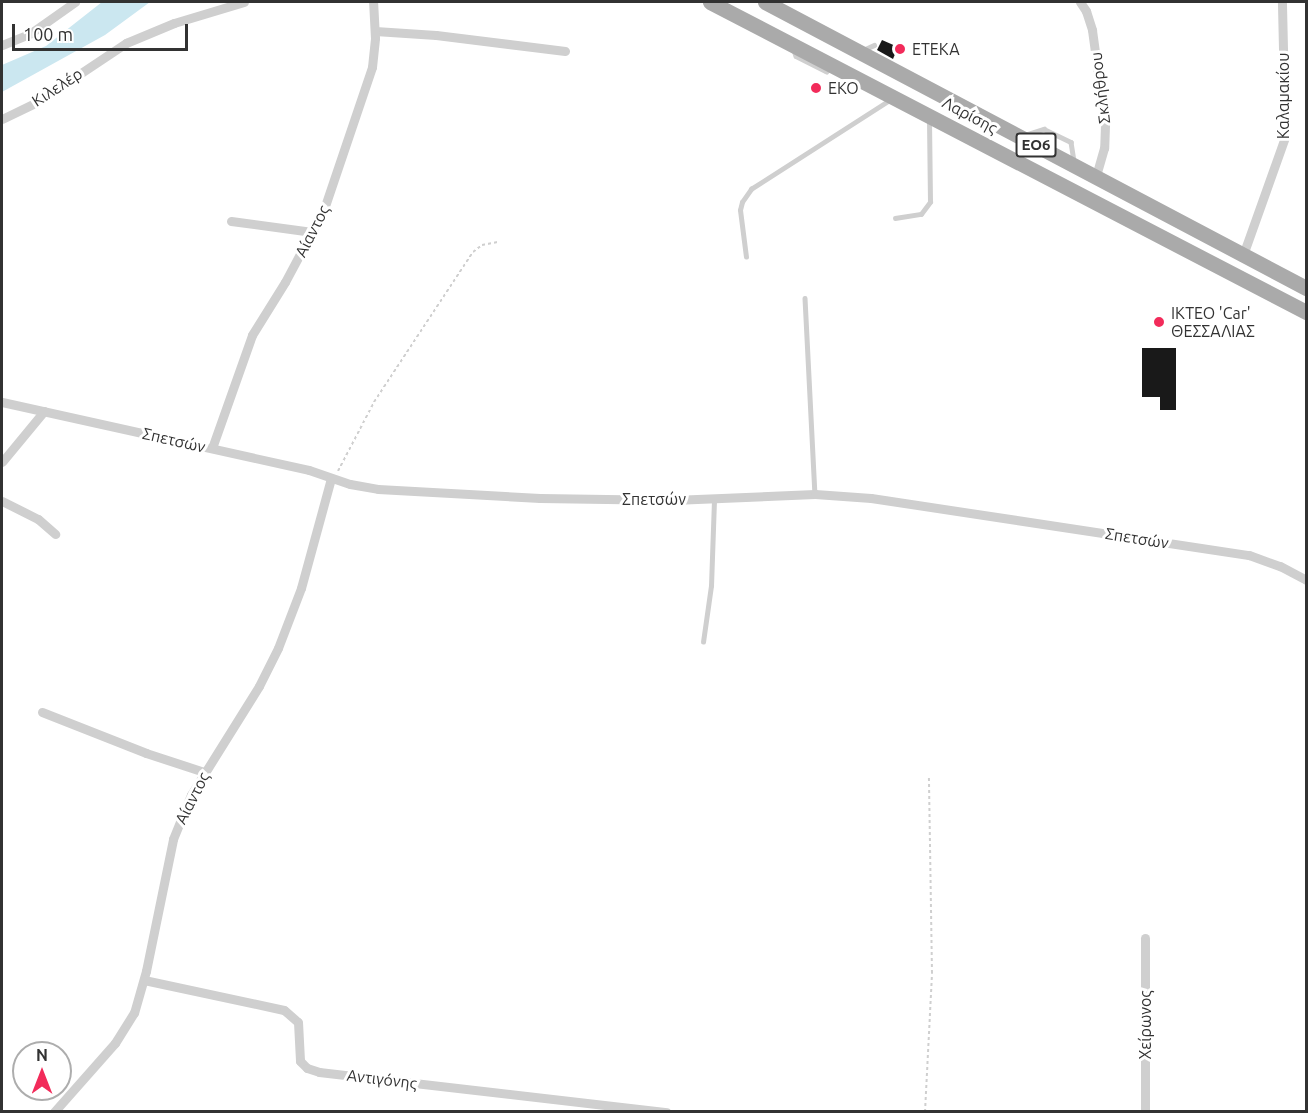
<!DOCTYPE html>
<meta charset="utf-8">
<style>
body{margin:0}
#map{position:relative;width:1308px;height:1113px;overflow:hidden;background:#fff;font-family:Ubuntu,sans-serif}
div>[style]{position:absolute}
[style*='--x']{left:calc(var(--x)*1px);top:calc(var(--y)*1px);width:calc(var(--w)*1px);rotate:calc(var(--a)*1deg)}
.water>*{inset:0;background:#cbe7f0}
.building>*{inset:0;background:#191919}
.path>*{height:2px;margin-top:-1px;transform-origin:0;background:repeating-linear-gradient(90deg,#cfcfcf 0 3px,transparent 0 6px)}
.service>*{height:4.5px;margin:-2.25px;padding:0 2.25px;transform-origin:2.25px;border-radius:2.25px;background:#cfcfcf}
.minor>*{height:9px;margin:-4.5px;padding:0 4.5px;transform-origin:4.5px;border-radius:4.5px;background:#cfcfcf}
.primary>*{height:15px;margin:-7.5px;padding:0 7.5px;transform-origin:7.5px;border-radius:7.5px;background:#aaa}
.dots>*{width:16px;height:16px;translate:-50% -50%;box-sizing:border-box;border:3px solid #fff;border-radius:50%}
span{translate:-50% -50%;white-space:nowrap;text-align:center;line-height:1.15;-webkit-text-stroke:6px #fff;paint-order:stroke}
.shield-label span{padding:2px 4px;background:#fff;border:2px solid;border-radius:4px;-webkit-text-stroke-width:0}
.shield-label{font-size:15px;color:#323232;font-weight:700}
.poi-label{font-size:16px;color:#323232}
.left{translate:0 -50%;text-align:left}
.street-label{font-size:16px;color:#323232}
.frame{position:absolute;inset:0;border:3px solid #323232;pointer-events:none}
.north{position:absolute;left:12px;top:1041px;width:60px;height:60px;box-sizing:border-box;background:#fff;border:2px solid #adadad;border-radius:50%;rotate:0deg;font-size:16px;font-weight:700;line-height:24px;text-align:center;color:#323232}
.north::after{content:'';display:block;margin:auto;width:21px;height:27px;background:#f22b5a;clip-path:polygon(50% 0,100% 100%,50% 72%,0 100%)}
.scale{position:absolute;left:12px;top:24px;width:176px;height:27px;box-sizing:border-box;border:3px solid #323232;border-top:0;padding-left:8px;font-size:18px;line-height:21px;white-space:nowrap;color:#323232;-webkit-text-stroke:4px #fff;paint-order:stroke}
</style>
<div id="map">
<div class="water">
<i style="clip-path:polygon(102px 2px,150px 2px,105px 35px,2px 92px,2px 65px,46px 46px)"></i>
</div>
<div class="building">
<i style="clip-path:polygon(882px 40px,898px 47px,893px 59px,877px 50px)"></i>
<i style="clip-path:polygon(1142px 348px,1176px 348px,1176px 410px,1160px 410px,1160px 397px,1142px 397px)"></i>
</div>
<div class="path">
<i style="--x:338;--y:471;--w:78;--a:-62.4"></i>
<i style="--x:374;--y:402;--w:180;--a:-56.6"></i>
<i style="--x:473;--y:252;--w:11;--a:-38"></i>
<i style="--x:482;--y:245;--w:16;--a:-11"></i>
<i style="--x:925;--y:1112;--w:139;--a:-87.1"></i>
<i style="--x:932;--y:973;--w:198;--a:-90.9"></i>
</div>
<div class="service">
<i style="--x:794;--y:50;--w:6;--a:72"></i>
<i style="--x:796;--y:56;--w:34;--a:27"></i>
<i style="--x:826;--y:71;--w:6;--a:-18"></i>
<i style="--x:863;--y:50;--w:12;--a:-24"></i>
<i style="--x:1025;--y:135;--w:20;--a:-18"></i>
<i style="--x:1044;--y:129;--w:30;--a:26"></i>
<i style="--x:1071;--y:142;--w:20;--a:81"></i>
<i style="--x:895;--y:218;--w:26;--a:-9"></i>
<i style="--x:921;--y:214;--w:15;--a:-53"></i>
<i style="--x:930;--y:202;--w:83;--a:-90.7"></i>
<i style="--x:746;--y:257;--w:47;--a:-97.3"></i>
<i style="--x:740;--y:210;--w:8;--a:-76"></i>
<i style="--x:742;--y:202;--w:16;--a:-55"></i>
<i style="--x:751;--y:189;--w:166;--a:-32.7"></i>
<i style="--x:805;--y:298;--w:195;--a:87.1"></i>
<i style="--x:703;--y:642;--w:57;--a:-81.9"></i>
<i style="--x:711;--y:586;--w:88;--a:-88"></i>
</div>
<div class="minor">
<i style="--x:1080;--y:2;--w:11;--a:56"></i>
<i style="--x:1086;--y:11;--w:20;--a:72"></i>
<i style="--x:1092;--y:30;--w:96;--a:82.2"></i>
<i style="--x:1105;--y:125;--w:23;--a:92"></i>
<i style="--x:1104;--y:148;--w:29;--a:106"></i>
<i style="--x:375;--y:31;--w:61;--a:3.8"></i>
<i style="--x:436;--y:35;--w:130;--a:7.1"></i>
<i style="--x:2;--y:45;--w:31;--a:-22"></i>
<i style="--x:31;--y:33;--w:54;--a:-35.2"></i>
<i style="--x:2;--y:119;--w:41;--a:-25.9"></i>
<i style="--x:39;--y:101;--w:105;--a:-33.7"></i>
<i style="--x:126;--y:43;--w:52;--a:-22.6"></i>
<i style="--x:174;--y:23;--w:73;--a:-16.7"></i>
<i style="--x:231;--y:221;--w:82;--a:7.7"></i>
<i style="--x:1243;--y:255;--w:125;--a:-70.4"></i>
<i style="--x:1285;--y:137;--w:135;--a:-91.3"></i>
<i style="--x:2;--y:402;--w:314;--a:12.5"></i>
<i style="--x:309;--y:470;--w:43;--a:18.9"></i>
<i style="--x:350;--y:484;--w:28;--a:10"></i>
<i style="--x:378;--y:489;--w:162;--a:3.2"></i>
<i style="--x:540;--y:498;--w:133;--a:0.9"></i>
<i style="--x:673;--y:500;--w:142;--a:-2.4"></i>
<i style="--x:815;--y:494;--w:56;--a:4.1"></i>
<i style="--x:871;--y:498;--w:382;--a:8.6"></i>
<i style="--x:1249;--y:555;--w:33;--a:20"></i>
<i style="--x:1280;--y:566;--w:30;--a:28"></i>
<i style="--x:212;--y:448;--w:120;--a:-70.5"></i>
<i style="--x:252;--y:335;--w:62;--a:-58.1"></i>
<i style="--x:285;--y:282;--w:83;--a:-61.9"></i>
<i style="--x:324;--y:209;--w:150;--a:-71.3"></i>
<i style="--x:372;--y:67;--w:29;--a:-84"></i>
<i style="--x:375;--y:38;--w:36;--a:-93"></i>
<i style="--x:2;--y:462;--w:66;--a:-50.5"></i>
<i style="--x:2;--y:501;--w:40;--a:26.6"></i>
<i style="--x:38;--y:519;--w:23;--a:41"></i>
<i style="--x:42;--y:712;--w:112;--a:21.5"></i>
<i style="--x:146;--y:753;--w:61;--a:18.1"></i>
<i style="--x:144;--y:980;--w:143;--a:12.1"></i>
<i style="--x:284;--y:1010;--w:18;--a:41"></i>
<i style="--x:298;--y:1022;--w:39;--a:87"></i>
<i style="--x:300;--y:1061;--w:10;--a:45"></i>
<i style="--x:307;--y:1068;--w:13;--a:18"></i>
<i style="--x:319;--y:1072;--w:350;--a:6.6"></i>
<i style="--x:54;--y:1112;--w:92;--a:-48.5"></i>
<i style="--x:115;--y:1043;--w:36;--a:-58"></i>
<i style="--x:134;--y:1013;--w:44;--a:-74.1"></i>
<i style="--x:146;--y:971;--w:135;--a:-78.4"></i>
<i style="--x:173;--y:839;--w:48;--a:-67.8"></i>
<i style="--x:191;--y:795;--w:128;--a:-58"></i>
<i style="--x:259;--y:686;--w:42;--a:-63.4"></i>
<i style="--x:278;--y:648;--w:64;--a:-69"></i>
<i style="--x:301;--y:588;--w:114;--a:-74.7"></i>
<i style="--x:1145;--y:1112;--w:174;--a:-90"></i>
</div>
<div class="primary">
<i style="--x:710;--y:2;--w:672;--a:27.48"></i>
<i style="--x:765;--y:2;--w:612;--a:27.86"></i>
</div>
<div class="dots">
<i style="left:900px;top:49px;background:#f22b5a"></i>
<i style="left:816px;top:88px;background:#f22b5a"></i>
<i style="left:1159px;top:322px;background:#f22b5a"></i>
</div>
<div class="shield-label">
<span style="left:1036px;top:145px">ΕΟ6</span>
</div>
<div class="poi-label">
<span class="left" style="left:912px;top:49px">ΕΤΕΚΑ</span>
<span class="left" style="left:828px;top:88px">EKO</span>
<span class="left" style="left:1171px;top:322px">ΙΚΤΕΟ 'Car'<br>ΘΕΣΣΑΛΙΑΣ</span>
</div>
<div class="street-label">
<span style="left:57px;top:87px;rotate:-33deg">Κιλελέρ</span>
<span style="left:1100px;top:88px;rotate:-97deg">Σκλήθρου</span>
<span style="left:1283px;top:96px;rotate:-90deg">Καλαμακίου</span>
<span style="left:970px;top:115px;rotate:28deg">Λαρίσης</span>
<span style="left:312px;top:231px;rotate:-63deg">Αίαντος</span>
<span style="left:174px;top:440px;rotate:13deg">Σπετσών</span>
<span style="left:654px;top:499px">Σπετσών</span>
<span style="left:1137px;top:538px;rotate:9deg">Σπετσών</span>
<span style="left:192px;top:798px;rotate:-63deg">Αίαντος</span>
<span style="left:1145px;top:1025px;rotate:-90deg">Χείρωνος</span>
<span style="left:382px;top:1079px;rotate:7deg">Αντιγόνης</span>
</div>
<div class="frame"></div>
<div class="north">N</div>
<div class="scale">100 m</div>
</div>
